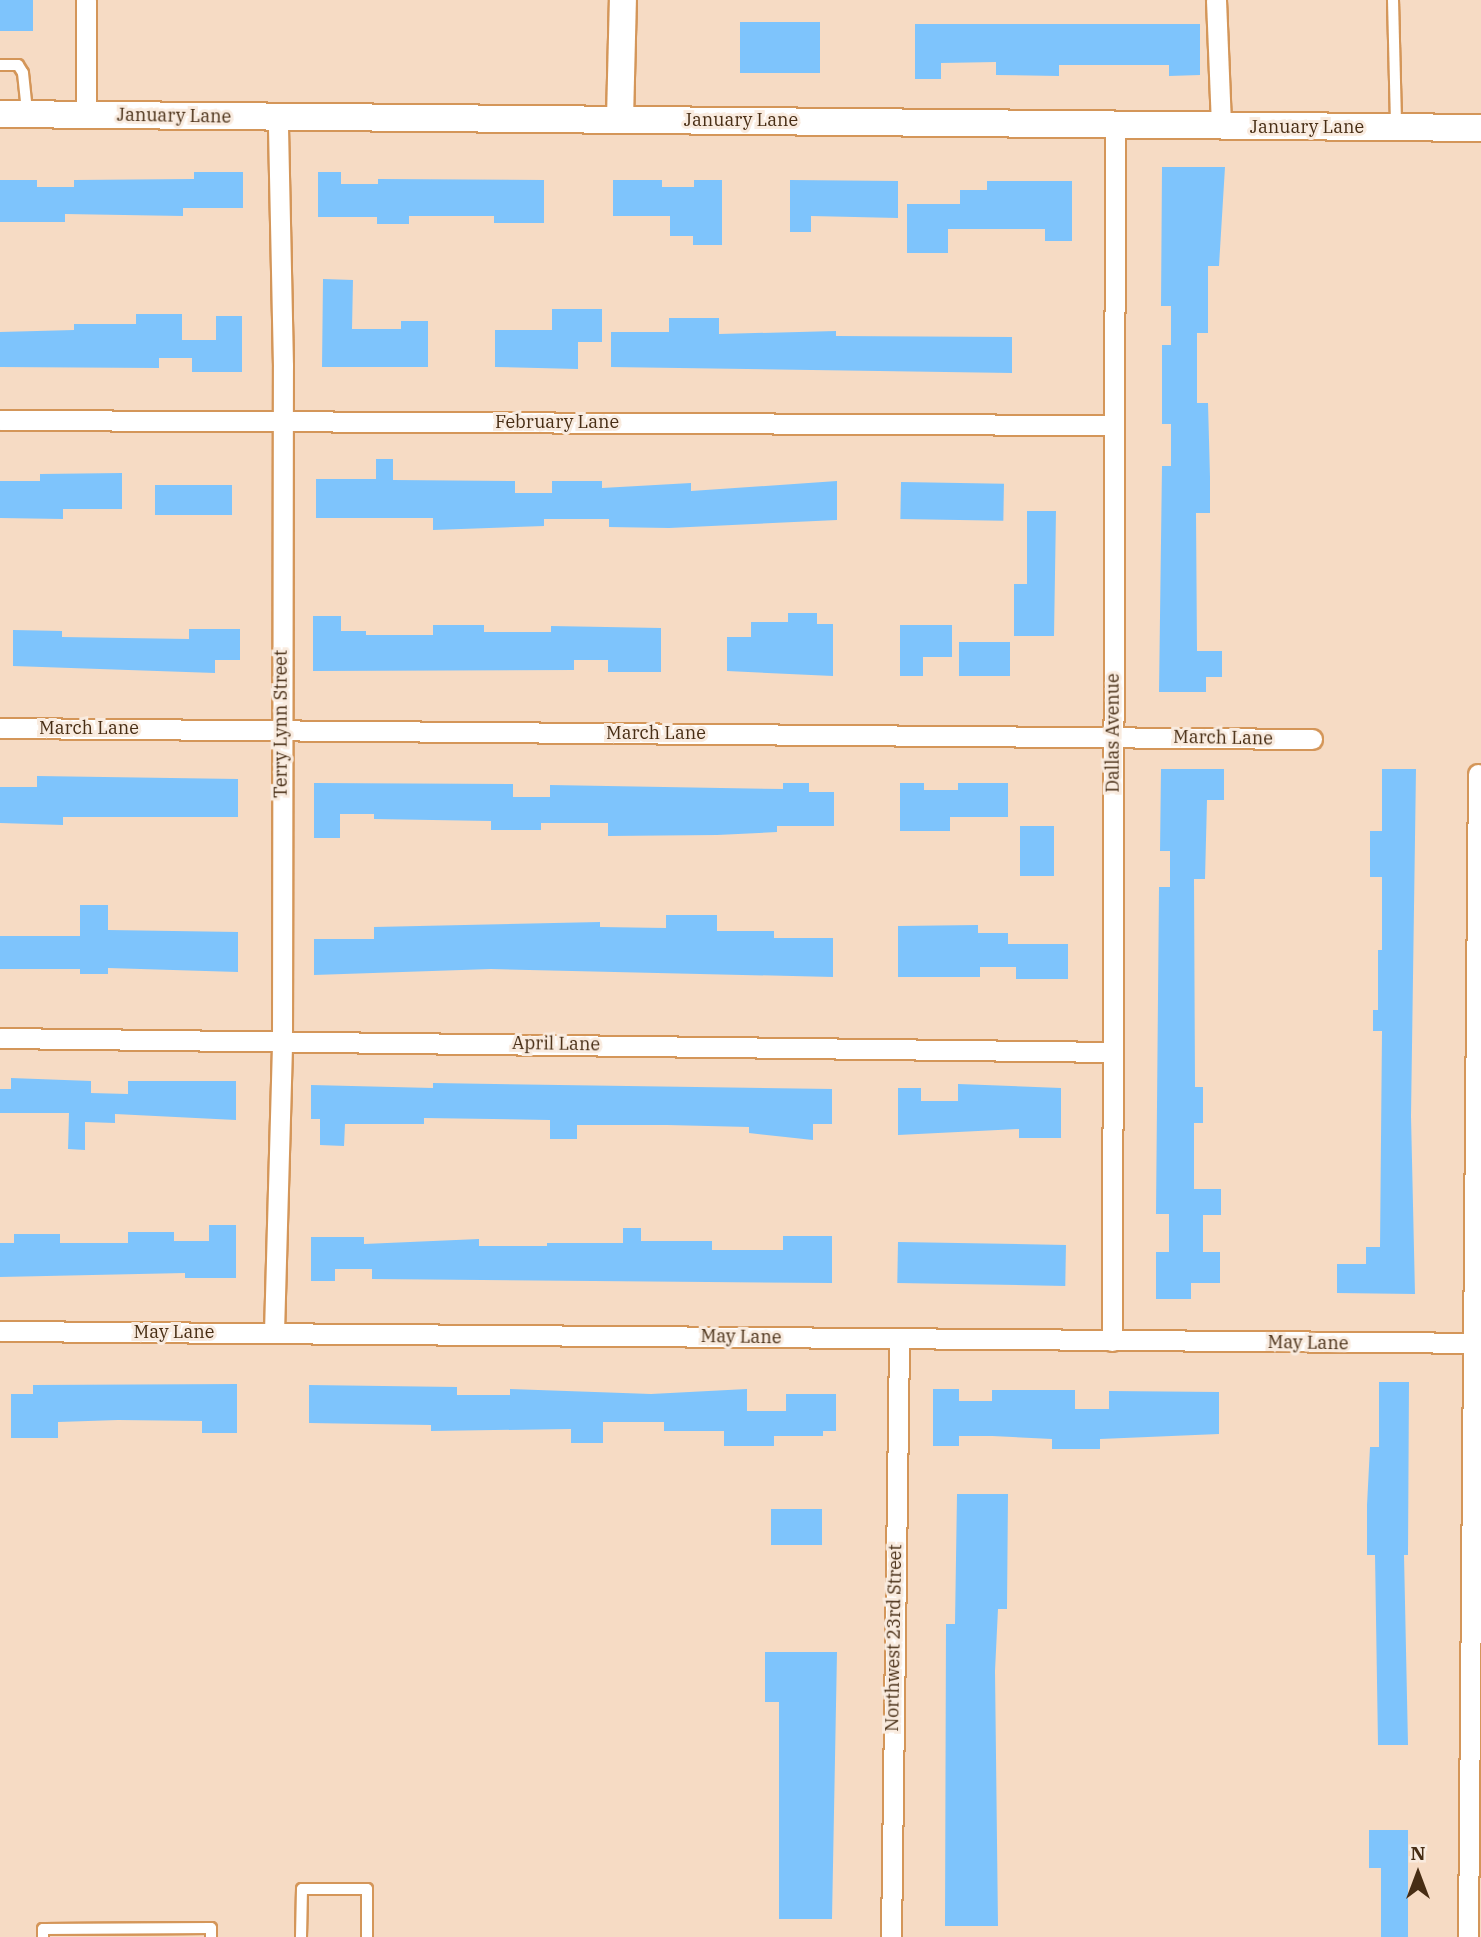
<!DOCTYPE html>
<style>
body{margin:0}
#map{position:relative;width:1481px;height:1937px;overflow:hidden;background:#f6dbc4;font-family:"IBM Plex Serif",serif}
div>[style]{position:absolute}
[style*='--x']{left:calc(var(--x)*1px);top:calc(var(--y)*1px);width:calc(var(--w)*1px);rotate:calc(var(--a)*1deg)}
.building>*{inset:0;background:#7ec4fc;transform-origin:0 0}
.roads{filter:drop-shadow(2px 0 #d49659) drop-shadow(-2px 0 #d49659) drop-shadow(0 2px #d49659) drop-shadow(0 -2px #d49659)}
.lane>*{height:10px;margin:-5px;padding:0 5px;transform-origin:5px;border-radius:5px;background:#fff}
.street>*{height:19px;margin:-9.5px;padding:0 9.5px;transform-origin:9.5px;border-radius:9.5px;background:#fff}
.secondary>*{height:26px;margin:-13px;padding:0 13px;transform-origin:13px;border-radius:13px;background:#fff}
span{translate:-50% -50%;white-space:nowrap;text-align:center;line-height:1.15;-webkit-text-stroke:6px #f9ebdf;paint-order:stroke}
.street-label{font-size:18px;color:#472d14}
.north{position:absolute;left:1383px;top:1839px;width:70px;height:70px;-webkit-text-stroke:5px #f9ebdf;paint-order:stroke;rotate:0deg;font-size:19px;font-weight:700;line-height:28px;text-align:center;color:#472d14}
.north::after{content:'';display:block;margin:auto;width:24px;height:32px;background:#472d14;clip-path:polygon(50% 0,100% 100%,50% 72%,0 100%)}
</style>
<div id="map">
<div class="building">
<i style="left:0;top:0;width:33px;height:31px"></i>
<i style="left:740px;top:22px;width:80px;height:51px"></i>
<i style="clip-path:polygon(915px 24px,1200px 24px,1200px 75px,1169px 76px,1169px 65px,1059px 65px,1059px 76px,996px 75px,996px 62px,941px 63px,941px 79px,915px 79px)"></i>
<i style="clip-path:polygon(1162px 167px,1225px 167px,1219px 266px,1208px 266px,1208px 333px,1197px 333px,1197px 403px,1208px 403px,1210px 477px,1210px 513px,1196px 513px,1197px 651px,1222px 651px,1222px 677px,1206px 677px,1206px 692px,1159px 692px,1162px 466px,1171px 466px,1171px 424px,1162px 424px,1162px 345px,1171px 345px,1171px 306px,1161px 306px)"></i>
<i style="clip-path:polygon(194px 172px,243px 172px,243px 208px,183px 208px,183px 216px,65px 214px,65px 222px,0 222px,0 180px,37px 180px,37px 187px,74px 187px,74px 180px,194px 179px)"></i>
<i style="clip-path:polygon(318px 172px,341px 172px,341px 184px,378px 184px,378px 179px,544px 180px,544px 223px,494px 223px,494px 216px,409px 216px,409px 224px,377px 224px,377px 217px,318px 217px)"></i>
<i style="clip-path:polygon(613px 180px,662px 180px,662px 187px,694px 187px,694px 180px,722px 180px,722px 245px,693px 245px,693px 236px,670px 236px,670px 216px,613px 216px)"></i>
<i style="clip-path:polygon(790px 180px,898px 181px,898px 218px,811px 216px,811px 232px,790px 232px)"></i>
<i style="clip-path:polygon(987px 181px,1072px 181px,1072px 241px,1045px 241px,1045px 229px,948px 229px,948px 253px,907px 253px,907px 204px,960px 204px,960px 190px,987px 190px)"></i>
<i style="clip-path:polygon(323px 279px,353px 280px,352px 329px,401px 329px,401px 321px,428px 321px,428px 367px,322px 367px)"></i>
<i style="clip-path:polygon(552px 309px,602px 309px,602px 342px,578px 342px,578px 369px,495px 367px,495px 330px,552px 330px)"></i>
<i style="clip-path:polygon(136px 314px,182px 314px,182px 340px,216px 340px,216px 316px,242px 316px,242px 372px,192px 372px,192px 358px,159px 358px,159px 368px,0 367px,0 332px,74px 330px,74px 324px,136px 324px)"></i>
<i style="clip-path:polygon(669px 318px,719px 318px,719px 334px,836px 331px,836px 336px,1012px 337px,1012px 373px,611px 367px,611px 332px,669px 332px)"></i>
<i style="clip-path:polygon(376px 459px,393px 459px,393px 480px,515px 481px,515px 493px,552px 493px,552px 481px,602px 481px,602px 488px,691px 483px,691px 491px,837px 481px,837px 520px,669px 528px,609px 527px,609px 519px,544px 519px,544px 526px,433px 530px,433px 518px,316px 518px,316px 479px,376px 479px)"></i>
<i style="clip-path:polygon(122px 473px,122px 509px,63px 509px,63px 519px,0 518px,0 481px,40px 481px,40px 474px)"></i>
<i style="left:901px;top:482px;width:103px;height:37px;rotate:1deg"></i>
<i style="left:155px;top:485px;width:77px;height:30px"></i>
<i style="clip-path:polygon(1027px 511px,1056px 511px,1054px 636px,1014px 636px,1014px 584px,1027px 584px)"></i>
<i style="clip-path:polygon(788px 613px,817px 613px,817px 624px,833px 624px,833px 676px,727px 671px,727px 637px,751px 637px,751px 622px,788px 622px)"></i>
<i style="clip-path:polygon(313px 616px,341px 616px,341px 631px,366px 631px,366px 635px,433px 635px,433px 625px,484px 625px,484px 632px,551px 632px,551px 626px,661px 628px,661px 672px,608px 672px,608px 660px,574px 660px,574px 670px,313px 671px)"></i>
<i style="clip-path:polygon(900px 625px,952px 625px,952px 657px,923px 657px,923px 676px,900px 676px)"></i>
<i style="clip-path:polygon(189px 629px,240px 629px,240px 660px,215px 660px,215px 673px,13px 666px,13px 630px,62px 631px,62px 637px,189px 639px)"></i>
<i style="left:959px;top:642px;width:51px;height:34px"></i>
<i style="clip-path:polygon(1161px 769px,1224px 769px,1224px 800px,1207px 800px,1205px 879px,1194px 879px,1195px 1087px,1203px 1087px,1203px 1123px,1194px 1123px,1194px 1189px,1221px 1189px,1221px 1215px,1203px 1215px,1203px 1252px,1220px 1252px,1220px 1283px,1191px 1283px,1191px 1299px,1156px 1299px,1156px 1252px,1169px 1252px,1169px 1214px,1156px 1214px,1159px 887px,1170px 887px,1170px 851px,1160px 851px)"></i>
<i style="clip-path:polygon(1382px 769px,1416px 769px,1411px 1116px,1415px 1294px,1337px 1293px,1337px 1264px,1366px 1264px,1366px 1247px,1380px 1247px,1382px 1031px,1373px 1031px,1373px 1010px,1378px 1010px,1378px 950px,1382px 950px,1382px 877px,1370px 877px,1370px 831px,1382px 831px)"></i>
<i style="clip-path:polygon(37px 776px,238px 779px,238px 817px,63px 817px,63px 825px,0 823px,0 787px,37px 787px)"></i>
<i style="clip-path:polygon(314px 783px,513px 784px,513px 797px,550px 797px,550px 785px,783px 789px,783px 783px,809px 783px,809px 792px,834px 792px,834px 826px,777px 826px,777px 832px,717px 835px,608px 836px,608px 823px,541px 823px,541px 830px,491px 830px,491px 821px,374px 819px,374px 814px,340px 814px,340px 838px,314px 838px)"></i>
<i style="clip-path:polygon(900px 783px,924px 783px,924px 790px,958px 790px,958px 783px,1008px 783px,1008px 817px,950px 817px,950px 831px,900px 831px)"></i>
<i style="left:1020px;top:826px;width:34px;height:50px"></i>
<i style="clip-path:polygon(80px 905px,108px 905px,108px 930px,238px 932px,238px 972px,108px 968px,108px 974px,80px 974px,80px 969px,0 969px,0 936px,80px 936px)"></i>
<i style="clip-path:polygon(666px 915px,717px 915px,717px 931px,774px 931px,774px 938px,833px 938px,833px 977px,491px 969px,314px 975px,314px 939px,374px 939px,374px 927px,600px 922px,600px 927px,666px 928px)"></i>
<i style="clip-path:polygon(978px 925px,978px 933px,1008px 933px,1008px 944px,1068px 944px,1068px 979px,1016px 979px,1016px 967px,980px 967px,980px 977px,898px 977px,898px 926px)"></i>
<i style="clip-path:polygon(11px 1078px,91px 1081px,91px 1093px,128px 1094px,128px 1081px,236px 1081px,236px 1120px,115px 1114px,115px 1123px,85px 1122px,85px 1150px,68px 1149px,69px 1113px,0 1113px,0 1089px,11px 1089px)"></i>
<i style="clip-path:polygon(433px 1083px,832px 1089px,832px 1124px,813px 1124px,813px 1140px,749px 1133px,749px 1127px,667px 1125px,577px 1125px,577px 1139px,550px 1139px,550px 1120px,424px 1118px,424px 1124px,345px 1124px,344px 1146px,320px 1145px,320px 1119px,311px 1119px,311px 1085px,433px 1088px)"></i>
<i style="clip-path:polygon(958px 1084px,1061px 1088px,1061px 1138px,1019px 1138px,1019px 1129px,898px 1135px,898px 1088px,921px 1088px,921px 1101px,958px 1101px)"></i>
<i style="clip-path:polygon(209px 1225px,236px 1225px,236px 1278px,185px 1278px,185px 1273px,0 1277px,0 1243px,14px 1243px,14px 1234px,60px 1234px,60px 1243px,128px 1243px,128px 1232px,174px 1232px,174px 1241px,209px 1241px)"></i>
<i style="clip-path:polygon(623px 1228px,641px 1228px,641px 1241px,712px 1241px,712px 1250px,783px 1250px,783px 1236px,832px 1236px,832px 1283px,372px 1279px,372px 1269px,335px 1269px,335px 1281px,311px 1281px,311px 1237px,364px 1237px,364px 1244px,479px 1239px,479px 1246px,547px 1246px,547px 1243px,623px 1243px)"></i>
<i style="left:898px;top:1242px;width:168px;height:41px;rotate:1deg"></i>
<i style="clip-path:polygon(1379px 1382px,1409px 1382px,1408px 1555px,1404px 1555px,1408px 1745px,1378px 1745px,1375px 1555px,1367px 1555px,1367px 1505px,1370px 1447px,1379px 1447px)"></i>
<i style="clip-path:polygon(237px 1384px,237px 1433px,202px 1433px,202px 1421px,118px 1420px,58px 1422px,58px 1438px,11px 1438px,11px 1394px,33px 1394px,33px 1385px)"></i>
<i style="clip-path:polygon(309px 1385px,457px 1387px,457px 1395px,510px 1395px,510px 1389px,651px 1394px,747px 1389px,747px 1411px,786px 1411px,786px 1394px,836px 1394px,836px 1431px,823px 1431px,823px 1436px,774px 1436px,774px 1446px,724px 1446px,724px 1431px,664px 1431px,664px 1422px,603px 1422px,603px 1443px,571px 1443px,571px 1429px,431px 1431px,431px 1425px,309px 1423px)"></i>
<i style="clip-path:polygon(933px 1389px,959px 1389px,959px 1401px,992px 1401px,992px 1390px,1075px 1390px,1075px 1409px,1109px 1409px,1109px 1391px,1219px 1392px,1219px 1434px,1100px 1439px,1100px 1449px,1052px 1449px,1052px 1439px,992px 1436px,959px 1436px,959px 1446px,933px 1446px)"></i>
<i style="clip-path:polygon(957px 1494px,1008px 1494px,1007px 1609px,998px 1609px,995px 1671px,998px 1926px,945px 1926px,946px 1624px,955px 1624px)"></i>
<i style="left:771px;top:1509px;width:51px;height:36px"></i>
<i style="clip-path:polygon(765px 1652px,837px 1652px,832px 1919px,779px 1919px,779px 1702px,765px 1702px)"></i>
<i style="clip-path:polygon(1369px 1830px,1408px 1830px,1408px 1937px,1381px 1937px,1381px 1868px,1369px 1868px)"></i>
</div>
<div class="roads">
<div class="lane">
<i style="--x:1393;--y:0;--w:125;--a:88.6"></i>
<i style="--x:0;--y:65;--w:18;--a:0"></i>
<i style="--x:18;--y:65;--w:9;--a:58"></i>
<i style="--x:23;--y:73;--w:38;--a:84"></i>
<i style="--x:43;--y:1937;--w:8;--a:-90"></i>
<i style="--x:43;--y:1929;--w:168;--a:-0.3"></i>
<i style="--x:211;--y:1928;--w:9;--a:90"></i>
<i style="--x:301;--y:1937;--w:48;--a:-88.8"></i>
<i style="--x:302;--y:1889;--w:65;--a:0"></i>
<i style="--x:367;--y:1889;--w:48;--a:90"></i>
</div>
<div class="street">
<i style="--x:1216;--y:0;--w:126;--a:87.7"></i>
<i style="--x:86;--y:115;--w:115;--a:-90"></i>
<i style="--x:0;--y:420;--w:1114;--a:0.26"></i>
<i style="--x:0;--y:728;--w:1312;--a:0.48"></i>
<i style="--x:0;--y:1038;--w:1112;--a:0.72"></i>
<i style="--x:0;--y:1331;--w:1481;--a:0.46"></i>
<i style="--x:274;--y:1332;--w:291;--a:-88.4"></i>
<i style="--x:282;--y:1041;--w:675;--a:-89.92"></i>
<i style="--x:283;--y:366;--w:249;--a:-91.2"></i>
<i style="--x:1112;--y:1341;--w:1216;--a:-89.86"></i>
<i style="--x:891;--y:1937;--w:598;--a:-89.23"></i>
<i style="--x:1468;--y:1937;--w:1163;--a:-89.51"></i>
</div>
<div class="secondary">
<i style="--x:0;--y:114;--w:1481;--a:0.54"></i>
<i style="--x:620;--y:119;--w:119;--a:-88.6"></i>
</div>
</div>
<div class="street-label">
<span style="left:174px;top:116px;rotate:1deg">January Lane</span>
<span style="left:741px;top:120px">January Lane</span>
<span style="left:1307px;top:127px">January Lane</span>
<span style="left:557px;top:422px">February Lane</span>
<span style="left:281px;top:724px;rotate:-90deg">Terry Lynn Street</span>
<span style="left:89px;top:728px">March Lane</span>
<span style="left:656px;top:733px">March Lane</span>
<span style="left:1113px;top:733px;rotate:-90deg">Dallas Avenue</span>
<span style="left:1223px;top:738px;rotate:1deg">March Lane</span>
<span style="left:556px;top:1044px;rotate:1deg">April Lane</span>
<span style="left:174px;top:1332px">May Lane</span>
<span style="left:741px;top:1337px;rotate:1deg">May Lane</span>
<span style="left:1308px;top:1343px;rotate:1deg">May Lane</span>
<span style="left:894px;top:1638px;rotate:-89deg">Northwest 23rd Street</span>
</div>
<div class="north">N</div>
</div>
